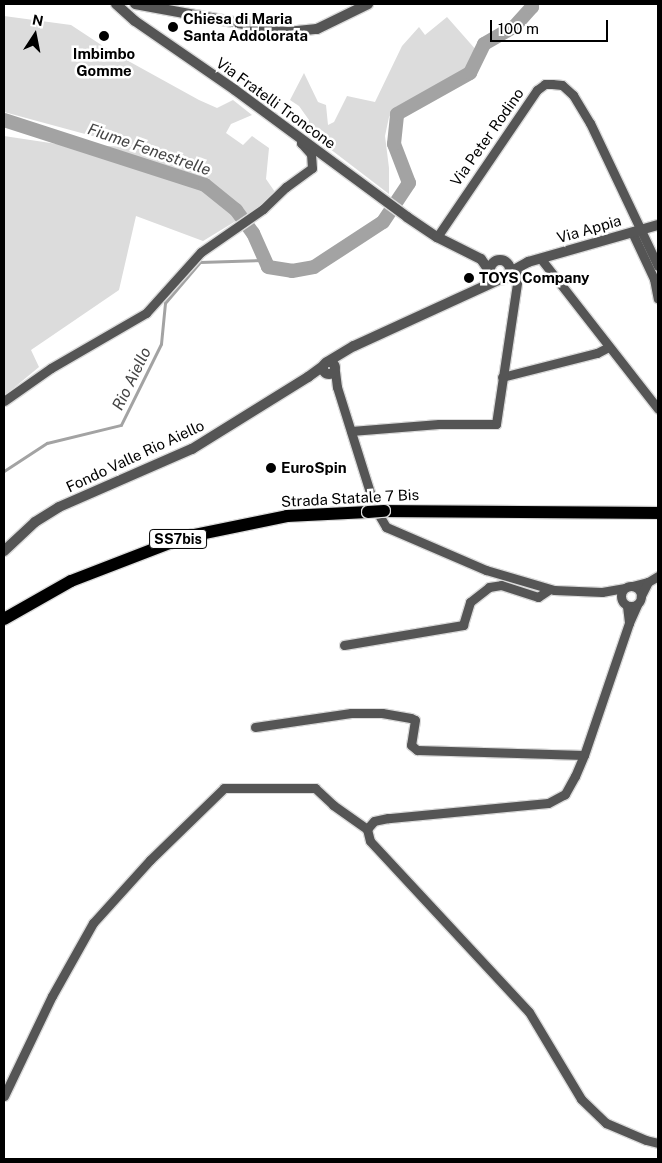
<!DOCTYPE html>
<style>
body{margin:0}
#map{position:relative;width:662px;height:1163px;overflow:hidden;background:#fff;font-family:"Public Sans",sans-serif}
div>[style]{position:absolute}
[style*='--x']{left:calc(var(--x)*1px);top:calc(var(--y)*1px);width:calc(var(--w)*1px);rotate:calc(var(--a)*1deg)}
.green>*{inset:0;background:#dcdcdc}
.stream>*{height:2.5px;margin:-1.25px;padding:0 1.25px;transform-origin:1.25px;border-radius:1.25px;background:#a3a3a3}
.river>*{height:14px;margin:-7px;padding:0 7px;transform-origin:7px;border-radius:7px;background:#a3a3a3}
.roads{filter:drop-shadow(1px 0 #dbdbdb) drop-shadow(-1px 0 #dbdbdb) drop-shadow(0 1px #dbdbdb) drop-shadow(0 -1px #dbdbdb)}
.minor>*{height:9px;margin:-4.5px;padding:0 4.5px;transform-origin:4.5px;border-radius:4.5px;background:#555}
.minor>.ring{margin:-4.5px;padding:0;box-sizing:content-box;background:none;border:9px solid #555;border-radius:50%}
.tertiary>*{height:10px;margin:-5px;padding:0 5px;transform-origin:5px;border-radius:5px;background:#555}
.tertiary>.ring{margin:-5px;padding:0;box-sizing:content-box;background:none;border:10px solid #555;border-radius:50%}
.primary>*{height:12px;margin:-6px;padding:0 6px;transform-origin:6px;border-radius:6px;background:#000}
.bridges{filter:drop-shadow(1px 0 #dbdbdb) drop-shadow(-1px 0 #dbdbdb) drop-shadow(0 1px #dbdbdb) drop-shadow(0 -1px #dbdbdb)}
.primary-bridge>*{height:12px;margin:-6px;padding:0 6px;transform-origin:6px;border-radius:6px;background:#000}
.dots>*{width:14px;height:14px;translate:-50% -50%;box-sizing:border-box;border:2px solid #fff;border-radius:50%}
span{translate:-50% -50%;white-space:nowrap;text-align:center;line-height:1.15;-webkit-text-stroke:5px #fff;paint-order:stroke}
.shield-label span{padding:1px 4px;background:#fff;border:1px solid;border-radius:4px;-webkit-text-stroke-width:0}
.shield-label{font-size:14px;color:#000;font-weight:700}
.poi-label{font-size:15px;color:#000;font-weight:700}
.left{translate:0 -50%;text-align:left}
.street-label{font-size:15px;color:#000}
.water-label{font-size:16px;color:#444;font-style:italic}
.frame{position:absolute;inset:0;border:5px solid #000;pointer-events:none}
.north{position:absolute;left:10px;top:10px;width:50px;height:50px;-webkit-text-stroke:4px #fff;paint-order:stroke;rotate:11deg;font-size:14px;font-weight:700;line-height:20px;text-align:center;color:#000}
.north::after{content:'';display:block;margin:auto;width:18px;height:22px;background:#000;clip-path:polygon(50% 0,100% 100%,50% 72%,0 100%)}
.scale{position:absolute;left:490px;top:20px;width:118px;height:22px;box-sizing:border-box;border:2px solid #000;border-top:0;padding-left:6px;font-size:15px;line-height:18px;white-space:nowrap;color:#000;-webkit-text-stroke:4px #fff;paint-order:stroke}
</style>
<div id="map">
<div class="green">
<i style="clip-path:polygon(4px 16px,71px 25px,112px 52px,199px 100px,217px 108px,233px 100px,252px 115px,231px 124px,226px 133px,243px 145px,252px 136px,269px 148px,266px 179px,275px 192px,259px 207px,203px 241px,136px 216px,119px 290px,31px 350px,39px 367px,4px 396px,4px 136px,57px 144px,133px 147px,4px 112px)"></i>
<i style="clip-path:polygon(447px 17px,477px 51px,460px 76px,396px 107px,389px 117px,385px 136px,389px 168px,389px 194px,321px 142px,308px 128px,309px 120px,299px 106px,290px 100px,304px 73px,318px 102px,326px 105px,328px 125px,334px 122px,347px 96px,375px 102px,402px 46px,419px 27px,425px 35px)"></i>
</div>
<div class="stream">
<i style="--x:4;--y:471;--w:51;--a:-33.1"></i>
<i style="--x:47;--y:443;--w:76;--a:-13.7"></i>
<i style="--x:121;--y:425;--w:90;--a:-63.7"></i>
<i style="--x:161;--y:344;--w:41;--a:-84.4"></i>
<i style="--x:165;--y:303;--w:54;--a:-49.5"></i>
<i style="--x:200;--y:262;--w:64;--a:-1.8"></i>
</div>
<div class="river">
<i style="--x:4;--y:120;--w:211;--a:17.9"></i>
<i style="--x:205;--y:185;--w:40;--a:39"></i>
<i style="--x:236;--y:210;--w:29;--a:54"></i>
<i style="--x:253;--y:233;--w:37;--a:66"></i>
<i style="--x:268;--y:267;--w:24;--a:9"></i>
<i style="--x:292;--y:271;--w:22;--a:-10"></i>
<i style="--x:314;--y:267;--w:82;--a:-33.1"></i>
<i style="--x:383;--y:222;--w:47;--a:-56.3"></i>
<i style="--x:409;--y:183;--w:42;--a:-111"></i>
<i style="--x:394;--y:144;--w:30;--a:-84"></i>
<i style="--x:397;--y:114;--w:84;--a:-29.3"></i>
<i style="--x:470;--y:73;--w:32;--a:-64"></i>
<i style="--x:484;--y:44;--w:34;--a:-30"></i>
<i style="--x:514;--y:27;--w:27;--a:-48"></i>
<i style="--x:532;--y:7;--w:3;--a:-90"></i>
</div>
<div class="roads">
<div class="minor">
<i style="--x:632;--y:232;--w:52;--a:64.9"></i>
<i style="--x:654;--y:279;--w:20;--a:79"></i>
<i style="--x:437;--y:237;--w:178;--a:-55.8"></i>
<i style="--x:537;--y:90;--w:10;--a:-37"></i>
<i style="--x:545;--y:84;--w:7;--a:0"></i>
<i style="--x:552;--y:84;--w:10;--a:6"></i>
<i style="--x:562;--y:85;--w:15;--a:42"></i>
<i style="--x:573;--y:95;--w:33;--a:59"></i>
<i style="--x:590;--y:123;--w:158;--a:64.6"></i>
<i style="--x:541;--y:259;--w:190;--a:52"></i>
<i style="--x:335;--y:371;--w:16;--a:83"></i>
<i style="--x:337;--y:387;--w:124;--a:72.6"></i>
<i style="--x:502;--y:377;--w:98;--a:-14.2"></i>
<i style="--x:597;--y:353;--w:13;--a:-27"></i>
<i style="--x:4;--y:401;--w:57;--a:-35.1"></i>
<i style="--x:51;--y:368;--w:110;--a:-30.1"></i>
<i style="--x:146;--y:313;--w:82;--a:-48"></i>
<i style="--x:201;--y:252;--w:75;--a:-34.7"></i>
<i style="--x:263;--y:209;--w:32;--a:-44"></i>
<i style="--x:286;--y:187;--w:32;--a:-36"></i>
<i style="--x:312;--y:168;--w:14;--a:-94"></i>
<i style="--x:311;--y:154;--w:15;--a:-132"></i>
<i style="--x:301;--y:143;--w:3;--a:-90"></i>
<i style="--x:351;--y:431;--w:88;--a:-4.5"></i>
<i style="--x:439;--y:424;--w:57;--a:0"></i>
<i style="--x:496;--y:424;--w:149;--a:-81.5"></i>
<i style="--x:518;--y:277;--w:7;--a:-106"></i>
<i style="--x:379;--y:515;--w:14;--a:60"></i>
<i style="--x:386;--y:527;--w:109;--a:23.3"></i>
<i style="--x:486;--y:570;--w:71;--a:16.4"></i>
<i style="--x:554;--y:590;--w:48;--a:2.4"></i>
<i style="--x:602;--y:592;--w:22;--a:-10"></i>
<i style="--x:648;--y:582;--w:12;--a:-31"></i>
<i class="ring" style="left:621px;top:586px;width:11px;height:11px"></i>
<i style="--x:632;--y:586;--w:16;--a:-14"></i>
<i style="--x:648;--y:582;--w:16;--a:117"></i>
<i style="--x:627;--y:606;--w:17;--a:83"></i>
<i style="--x:629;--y:623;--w:20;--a:-66"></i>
<i style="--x:629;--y:623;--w:139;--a:108.8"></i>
<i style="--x:584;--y:755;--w:23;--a:113"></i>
<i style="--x:575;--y:776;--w:21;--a:119"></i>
<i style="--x:565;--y:794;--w:19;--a:152"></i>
<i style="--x:548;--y:803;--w:161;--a:174.6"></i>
<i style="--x:388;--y:818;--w:14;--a:168"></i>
<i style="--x:374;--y:821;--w:11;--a:131"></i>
<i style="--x:367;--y:829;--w:12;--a:76"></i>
<i style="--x:370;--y:841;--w:233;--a:47.1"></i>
<i style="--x:529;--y:1012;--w:101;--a:59.1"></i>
<i style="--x:581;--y:1099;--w:35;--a:44"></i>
<i style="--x:606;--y:1123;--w:43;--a:23"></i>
<i style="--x:646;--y:1140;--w:12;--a:14"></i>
<i style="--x:344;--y:645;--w:121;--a:-9.5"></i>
<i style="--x:463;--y:625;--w:24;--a:-73"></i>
<i style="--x:470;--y:602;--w:24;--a:-38"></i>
<i style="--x:489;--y:587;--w:12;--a:-9"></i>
<i style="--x:501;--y:585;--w:39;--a:18"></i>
<i style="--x:538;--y:597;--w:14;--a:-34"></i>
<i style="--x:255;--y:727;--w:97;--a:-8.3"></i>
<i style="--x:351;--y:713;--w:31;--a:0"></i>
<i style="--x:382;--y:713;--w:29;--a:10"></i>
<i style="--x:411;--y:718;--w:4;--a:27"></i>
<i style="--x:415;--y:720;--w:25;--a:99"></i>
<i style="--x:411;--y:745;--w:8;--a:40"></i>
<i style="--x:417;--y:750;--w:167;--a:1.7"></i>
<i style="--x:4;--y:1096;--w:111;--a:-64.4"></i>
<i style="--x:52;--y:996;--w:84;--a:-60.7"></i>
<i style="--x:93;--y:923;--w:85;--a:-47.9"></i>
<i style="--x:150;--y:860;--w:103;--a:-44.2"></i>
<i style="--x:224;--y:788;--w:91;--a:0"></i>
<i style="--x:315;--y:788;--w:25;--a:43"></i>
<i style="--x:333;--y:805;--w:42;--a:35.2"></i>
</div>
<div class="tertiary">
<i style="--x:116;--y:4;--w:25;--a:42"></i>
<i style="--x:135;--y:21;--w:121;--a:34.6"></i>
<i style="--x:235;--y:90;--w:214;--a:36.4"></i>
<i style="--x:407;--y:217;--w:36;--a:34"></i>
<i style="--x:437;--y:237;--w:49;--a:26.6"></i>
<i style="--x:481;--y:259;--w:16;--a:55"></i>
<i style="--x:135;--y:4;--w:155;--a:10.4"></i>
<i style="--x:287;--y:32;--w:30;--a:-6"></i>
<i style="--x:317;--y:29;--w:57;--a:-26.1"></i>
<i class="ring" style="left:490px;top:260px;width:10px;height:10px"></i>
<i style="--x:510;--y:272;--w:21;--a:-29"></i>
<i style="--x:528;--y:262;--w:135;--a:-15.9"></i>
<i class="ring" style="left:323px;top:362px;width:2px;height:2px"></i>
<i style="--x:327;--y:362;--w:31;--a:-31"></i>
<i style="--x:354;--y:346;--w:158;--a:-24.6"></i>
<i style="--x:4;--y:551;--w:42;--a:-43.1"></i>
<i style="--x:35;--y:522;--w:28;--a:-32"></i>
<i style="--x:59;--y:507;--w:145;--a:-23.6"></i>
<i style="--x:192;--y:449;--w:137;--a:-31.8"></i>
<i style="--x:308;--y:377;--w:19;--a:-36"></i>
</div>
<div class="primary">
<i style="--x:384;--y:511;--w:274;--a:0.4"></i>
<i style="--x:4;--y:619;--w:77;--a:-29.6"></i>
<i style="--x:71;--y:581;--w:122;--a:-21.1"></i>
<i style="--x:185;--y:537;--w:104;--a:-11.6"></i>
<i style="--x:287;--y:516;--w:81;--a:-2.8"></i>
</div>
</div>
<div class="bridges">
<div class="primary-bridge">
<i style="--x:368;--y:512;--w:16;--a:-4"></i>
</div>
</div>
<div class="dots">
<i style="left:173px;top:27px;background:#000"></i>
<i style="left:104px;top:36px;background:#000"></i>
<i style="left:469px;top:278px;background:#000"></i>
<i style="left:271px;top:468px;background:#000"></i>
</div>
<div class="shield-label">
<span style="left:178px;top:539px">SS7bis</span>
</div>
<div class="poi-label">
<span class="left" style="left:183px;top:27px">Chiesa di Maria<br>Santa Addolorata</span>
<span style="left:104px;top:62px">Imbimbo<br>Gomme</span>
<span class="left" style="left:479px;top:278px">TOYS Company</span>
<span class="left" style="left:281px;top:468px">EuroSpin</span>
</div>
<div class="street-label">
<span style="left:276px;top:103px;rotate:36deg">Via Fratelli Troncone</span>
<span style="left:487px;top:137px;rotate:-55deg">Via Peter Rodino</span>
<span style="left:589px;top:229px;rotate:-16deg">Via Appia</span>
<span style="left:135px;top:456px;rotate:-25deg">Fondo Valle Rio Aiello</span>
<span style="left:350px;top:498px;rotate:-3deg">Strada Statale 7 Bis</span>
</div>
<div class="water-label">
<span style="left:149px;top:150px;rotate:19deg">Fiume Fenestrelle</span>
<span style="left:132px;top:379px;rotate:-64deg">Rio Aiello</span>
</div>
<div class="frame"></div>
<div class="north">N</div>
<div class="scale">100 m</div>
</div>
